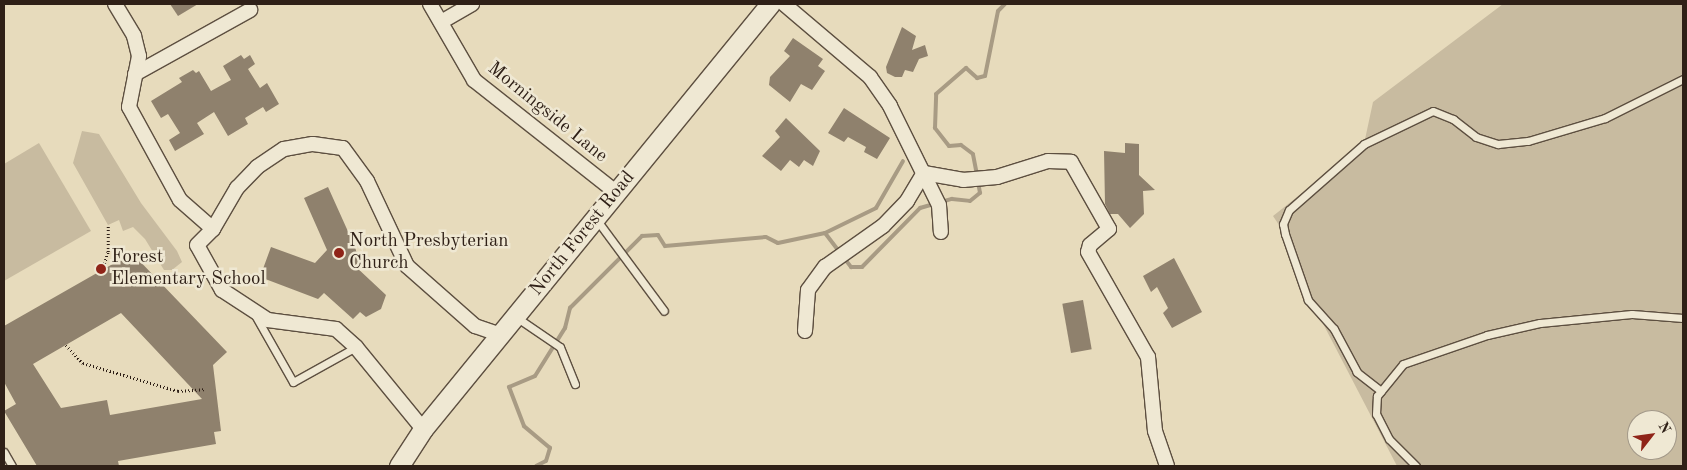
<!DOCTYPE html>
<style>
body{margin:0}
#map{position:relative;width:1687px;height:470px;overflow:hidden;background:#e7dbbc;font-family:"Old Standard TT",serif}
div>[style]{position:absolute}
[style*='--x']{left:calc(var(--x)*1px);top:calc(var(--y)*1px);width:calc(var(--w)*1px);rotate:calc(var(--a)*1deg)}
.green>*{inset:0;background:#c8bba0}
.stream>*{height:4px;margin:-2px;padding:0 2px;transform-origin:2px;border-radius:2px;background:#a89b84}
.building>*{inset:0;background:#8f816d;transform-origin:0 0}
.path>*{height:2.5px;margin-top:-1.25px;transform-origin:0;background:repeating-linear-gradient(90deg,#2f2017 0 1px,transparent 0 3.5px)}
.roads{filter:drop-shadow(1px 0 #5d4f40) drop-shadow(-1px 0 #5d4f40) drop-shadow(0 1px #5d4f40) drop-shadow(0 -1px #5d4f40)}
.lane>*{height:7px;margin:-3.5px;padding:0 3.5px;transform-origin:3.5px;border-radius:3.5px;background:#efe8d3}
.street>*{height:14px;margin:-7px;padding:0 7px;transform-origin:7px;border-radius:7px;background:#efe8d3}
.secondary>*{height:19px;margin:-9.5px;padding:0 9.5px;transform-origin:9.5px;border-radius:9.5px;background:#efe8d3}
.dots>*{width:14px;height:14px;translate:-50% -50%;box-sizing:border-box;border:2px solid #efe8d3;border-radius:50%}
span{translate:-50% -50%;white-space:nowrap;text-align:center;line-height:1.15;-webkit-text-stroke:5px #efe8d3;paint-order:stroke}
.street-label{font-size:19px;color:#2f2017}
.poi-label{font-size:19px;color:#2f2017}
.left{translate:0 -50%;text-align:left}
.frame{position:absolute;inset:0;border:5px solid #2f2017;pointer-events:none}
.north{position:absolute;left:1627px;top:410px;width:50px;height:50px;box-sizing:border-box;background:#efe8d3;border:1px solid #a29888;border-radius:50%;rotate:60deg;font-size:14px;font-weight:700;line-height:20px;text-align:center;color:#2f2017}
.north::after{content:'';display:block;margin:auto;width:18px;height:22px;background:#8f2418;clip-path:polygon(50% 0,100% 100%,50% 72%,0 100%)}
</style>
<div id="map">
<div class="green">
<i style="clip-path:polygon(evenodd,1503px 4px,1683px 4px,1683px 466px,1397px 466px,1318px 314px,1285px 234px,1273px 216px,1364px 144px,1373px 102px,1503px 4px,1637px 420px,1667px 420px,1667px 450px,1637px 450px,1637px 420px)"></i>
<i style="clip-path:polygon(82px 131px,99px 134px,141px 203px,177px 251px,182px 262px,172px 270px,164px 270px,145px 239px,133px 227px,123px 231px,119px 220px,108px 225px,73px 163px)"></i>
<i style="clip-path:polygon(39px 143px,91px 231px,4px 281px,4px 164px)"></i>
</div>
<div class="stream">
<i style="--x:977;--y:175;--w:21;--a:-101"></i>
<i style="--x:973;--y:154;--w:15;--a:-143"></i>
<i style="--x:961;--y:145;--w:12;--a:175"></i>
<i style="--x:949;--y:146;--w:23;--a:-128"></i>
<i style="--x:935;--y:128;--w:34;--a:-88"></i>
<i style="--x:936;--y:94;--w:40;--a:-41"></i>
<i style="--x:966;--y:68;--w:15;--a:42"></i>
<i style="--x:977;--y:78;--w:8;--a:-14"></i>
<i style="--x:985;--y:76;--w:66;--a:-78.7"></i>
<i style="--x:998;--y:11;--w:10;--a:-45"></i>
<i style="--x:825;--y:233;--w:57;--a:-26.1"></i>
<i style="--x:876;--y:208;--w:54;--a:-60.1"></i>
<i style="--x:536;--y:466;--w:11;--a:-27"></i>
<i style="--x:546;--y:461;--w:14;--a:-73"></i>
<i style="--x:550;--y:448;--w:34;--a:-140"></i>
<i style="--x:524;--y:426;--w:42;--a:-111"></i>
<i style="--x:509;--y:387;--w:28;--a:-23"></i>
<i style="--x:535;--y:376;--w:57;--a:-58"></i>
<i style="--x:565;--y:328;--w:21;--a:-76"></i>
<i style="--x:570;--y:308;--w:102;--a:-45"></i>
<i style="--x:642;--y:236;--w:16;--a:-4"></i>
<i style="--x:658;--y:235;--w:13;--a:58"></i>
<i style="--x:665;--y:246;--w:101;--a:-5.1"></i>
<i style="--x:766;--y:237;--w:13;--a:27"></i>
<i style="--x:778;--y:243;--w:48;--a:-12"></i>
<i style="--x:825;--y:233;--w:43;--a:52.6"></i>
<i style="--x:851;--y:267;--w:11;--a:0"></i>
<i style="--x:862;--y:267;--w:83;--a:-45.5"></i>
<i style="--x:920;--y:208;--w:33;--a:-16"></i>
<i style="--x:952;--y:199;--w:18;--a:6"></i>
<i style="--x:970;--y:201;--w:13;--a:-39"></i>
<i style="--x:980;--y:193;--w:11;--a:-100"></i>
</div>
<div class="building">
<i style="clip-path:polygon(170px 4px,198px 4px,178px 16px)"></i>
<i style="clip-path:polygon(902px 27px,916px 36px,912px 50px,925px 45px,928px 56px,919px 59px,913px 72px,905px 70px,902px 77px,895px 77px,887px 73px,886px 67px)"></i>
<i style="clip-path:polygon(793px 38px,823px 59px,818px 66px,825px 71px,812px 90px,801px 84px,790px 102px,769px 85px,770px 77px,790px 56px,784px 51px)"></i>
<i style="clip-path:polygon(241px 55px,244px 59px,250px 55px,255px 64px,248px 69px,260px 88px,267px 83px,279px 104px,266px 112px,263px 107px,245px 118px,248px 124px,228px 136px,214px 112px,197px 123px,204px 134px,175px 151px,169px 140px,180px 133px,168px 114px,161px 118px,151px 101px,182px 82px,179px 78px,193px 70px,196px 73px,199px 71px,211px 91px,231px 80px,223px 66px)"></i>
<i style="clip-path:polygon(844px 108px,890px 138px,877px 159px,864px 152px,866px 147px,848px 137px,844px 142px,828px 133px)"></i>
<i style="clip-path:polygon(786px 118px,820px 151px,813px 166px,804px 160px,799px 167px,790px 160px,781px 171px,762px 156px,780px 137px,775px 131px)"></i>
<i style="clip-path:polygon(1125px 143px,1139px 144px,1139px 175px,1155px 190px,1143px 191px,1144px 214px,1130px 228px,1118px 214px,1110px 214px,1105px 204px,1104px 151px,1125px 153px)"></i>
<i style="clip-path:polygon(328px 187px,355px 247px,359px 261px,355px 266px,386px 295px,381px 309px,366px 317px,360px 312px,353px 319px,324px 293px,318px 299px,260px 277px,271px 247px,315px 263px,327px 250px,304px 198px)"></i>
<i style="clip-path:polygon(evenodd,132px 253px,227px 352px,213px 365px,221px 431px,214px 432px,216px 444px,118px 461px,119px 466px,37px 466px,4px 411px,16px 404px,4px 382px,4px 326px,132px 253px,121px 313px,202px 399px,110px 415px,107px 400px,61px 408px,33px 364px,121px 313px)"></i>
<i style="clip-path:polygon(1174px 258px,1202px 312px,1172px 328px,1163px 313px,1168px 308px,1157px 287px,1151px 292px,1143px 276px)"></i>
<i style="left:1083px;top:300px;width:50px;height:21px;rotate:80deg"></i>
</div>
<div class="path">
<i style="--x:102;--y:270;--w:19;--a:-72"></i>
<i style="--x:108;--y:252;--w:27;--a:-90"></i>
<i style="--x:66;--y:345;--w:25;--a:47"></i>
<i style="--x:83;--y:363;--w:99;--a:16.4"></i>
<i style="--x:178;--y:391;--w:26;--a:-4"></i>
</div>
<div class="roads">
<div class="lane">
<i style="--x:596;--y:219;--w:114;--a:53.5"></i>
<i style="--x:255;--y:315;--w:77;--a:60.4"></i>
<i style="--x:293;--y:382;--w:72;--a:-29.1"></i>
<i style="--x:516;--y:317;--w:53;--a:34.3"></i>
<i style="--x:560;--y:347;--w:40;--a:68"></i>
<i style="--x:1381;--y:391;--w:31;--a:-142"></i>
<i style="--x:1357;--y:372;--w:49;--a:-118.1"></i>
<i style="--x:1334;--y:329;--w:39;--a:-132"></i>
<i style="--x:1308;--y:300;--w:70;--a:-109.2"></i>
<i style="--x:1285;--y:234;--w:10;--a:-101"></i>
<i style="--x:1283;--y:224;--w:15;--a:-67"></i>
<i style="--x:1289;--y:210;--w:100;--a:-41.3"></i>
<i style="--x:1364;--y:144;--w:76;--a:-25.6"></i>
<i style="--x:1433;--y:111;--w:22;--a:22"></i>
<i style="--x:1453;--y:119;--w:29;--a:38"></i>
<i style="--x:1476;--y:137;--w:23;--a:18"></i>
<i style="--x:1498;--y:144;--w:30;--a:-6"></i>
<i style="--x:1528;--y:141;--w:80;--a:-16.6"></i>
<i style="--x:1605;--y:118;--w:87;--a:-26.6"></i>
<i style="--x:4;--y:452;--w:16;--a:60"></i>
<i style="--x:1416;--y:466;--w:38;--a:-135"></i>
<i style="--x:1389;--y:439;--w:28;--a:-117"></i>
<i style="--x:1376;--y:414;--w:18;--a:-87"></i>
<i style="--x:1377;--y:396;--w:41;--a:-50.9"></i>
<i style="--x:1403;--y:364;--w:89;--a:-19"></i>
<i style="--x:1487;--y:335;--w:54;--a:-12.8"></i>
<i style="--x:1540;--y:323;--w:92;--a:-5.6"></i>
<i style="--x:1632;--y:314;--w:51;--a:4.5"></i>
</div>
<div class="street">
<i style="--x:115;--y:4;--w:37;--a:59"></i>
<i style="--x:134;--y:36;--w:21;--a:76"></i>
<i style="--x:139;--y:56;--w:52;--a:101.1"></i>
<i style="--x:129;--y:107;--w:106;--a:61.3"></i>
<i style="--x:180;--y:200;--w:44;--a:41.3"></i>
<i style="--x:430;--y:4;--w:88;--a:59.9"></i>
<i style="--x:474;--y:80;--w:182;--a:38.3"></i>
<i style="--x:784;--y:4;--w:113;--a:40.3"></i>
<i style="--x:870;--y:77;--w:35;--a:55"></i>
<i style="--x:890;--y:106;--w:110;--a:63.7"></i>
<i style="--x:939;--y:205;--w:27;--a:86"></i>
<i style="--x:441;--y:22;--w:36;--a:-30"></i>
<i style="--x:135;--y:74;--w:132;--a:-29.1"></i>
<i style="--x:805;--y:331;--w:41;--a:-85.8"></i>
<i style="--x:808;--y:290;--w:29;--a:-54"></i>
<i style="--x:825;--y:267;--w:71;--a:-35.3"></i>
<i style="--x:883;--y:226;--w:35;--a:-46"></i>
<i style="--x:907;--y:201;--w:33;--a:-59"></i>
<i style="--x:924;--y:173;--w:40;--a:10"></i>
<i style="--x:963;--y:180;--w:34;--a:-5"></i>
<i style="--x:997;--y:177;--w:53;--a:-17.4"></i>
<i style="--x:1048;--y:161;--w:23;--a:2"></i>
<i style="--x:1071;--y:162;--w:77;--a:60.4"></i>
<i style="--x:1109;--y:229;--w:25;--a:140"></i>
<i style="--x:1090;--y:245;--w:7;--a:106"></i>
<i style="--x:1088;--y:252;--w:121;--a:60.3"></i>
<i style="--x:1148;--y:357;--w:74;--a:84.6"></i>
<i style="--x:1155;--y:431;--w:37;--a:71"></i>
<i style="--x:423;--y:429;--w:106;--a:-129.3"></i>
<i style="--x:356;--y:347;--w:27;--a:-138"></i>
<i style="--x:336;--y:329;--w:69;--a:-172.5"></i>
<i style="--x:268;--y:320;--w:55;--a:-146.9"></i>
<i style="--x:222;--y:290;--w:51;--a:-119.1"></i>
<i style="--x:197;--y:245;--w:23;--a:-45"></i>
<i style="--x:213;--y:229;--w:48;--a:-59.7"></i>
<i style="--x:237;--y:188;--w:29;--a:-46"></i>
<i style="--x:257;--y:167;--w:32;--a:-34"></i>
<i style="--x:284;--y:149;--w:29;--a:-10"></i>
<i style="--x:313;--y:144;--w:30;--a:8"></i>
<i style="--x:343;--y:148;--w:41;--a:54"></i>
<i style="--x:367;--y:181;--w:94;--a:64.8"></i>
<i style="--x:407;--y:266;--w:91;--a:41.4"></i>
<i style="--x:475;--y:326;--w:28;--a:19"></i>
</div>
<div class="secondary">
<i style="--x:399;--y:466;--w:44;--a:-57"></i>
<i style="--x:423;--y:429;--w:549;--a:-50.77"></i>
</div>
</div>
<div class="dots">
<i style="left:339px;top:253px;background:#8f2418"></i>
<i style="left:101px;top:269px;background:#8f2418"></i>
</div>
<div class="street-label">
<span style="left:547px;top:113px;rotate:39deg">Morningside Lane</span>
<span style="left:583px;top:234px;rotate:-51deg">North Forest Road</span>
</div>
<div class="poi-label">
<span class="left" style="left:349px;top:253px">North Presbyterian<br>Church</span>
<span class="left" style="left:111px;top:269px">Forest<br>Elementary School</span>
</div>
<div class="frame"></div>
<div class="north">N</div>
</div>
